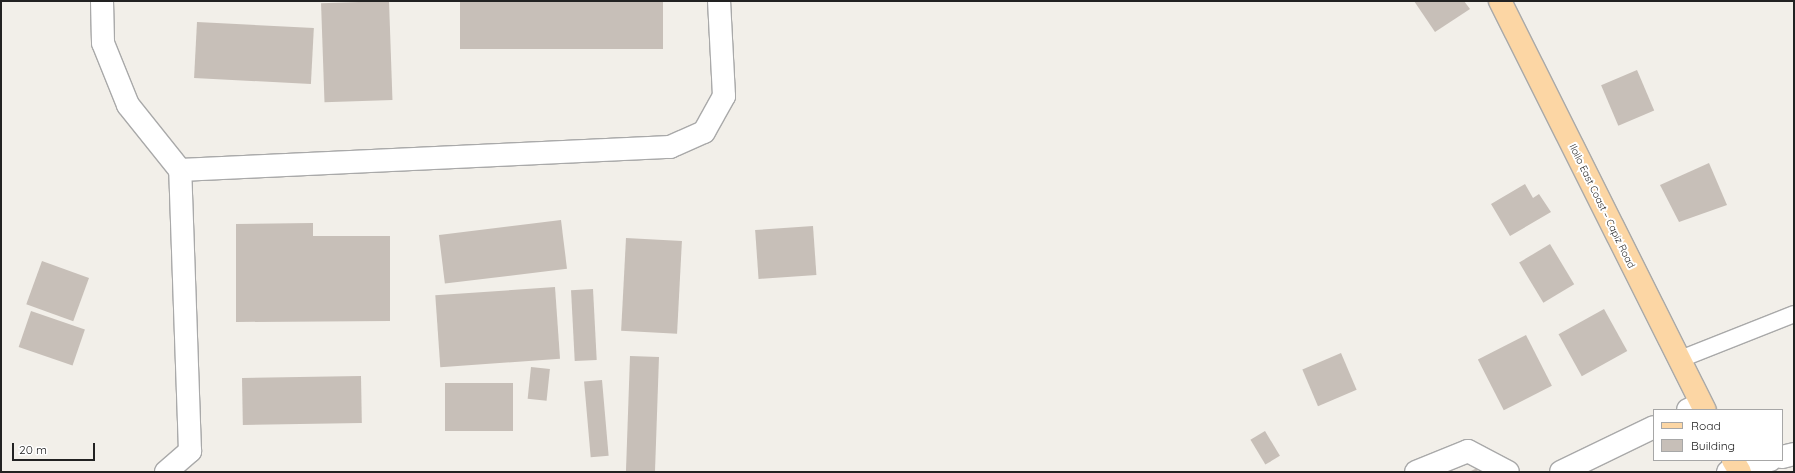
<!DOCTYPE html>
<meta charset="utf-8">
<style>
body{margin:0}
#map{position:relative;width:1795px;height:473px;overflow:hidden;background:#f2efe9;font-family:Quicksand,sans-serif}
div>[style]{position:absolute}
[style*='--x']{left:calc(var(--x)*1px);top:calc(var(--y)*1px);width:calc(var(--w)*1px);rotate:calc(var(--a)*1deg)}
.building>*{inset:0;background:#c7bfb8;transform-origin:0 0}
.roads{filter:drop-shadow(1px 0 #a9a9a9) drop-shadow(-1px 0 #a9a9a9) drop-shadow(0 1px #a9a9a9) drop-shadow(0 -1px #a9a9a9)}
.service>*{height:16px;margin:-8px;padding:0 8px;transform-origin:8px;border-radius:8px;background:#fff}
.minor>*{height:22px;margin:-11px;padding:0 11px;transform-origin:11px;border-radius:11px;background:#fff}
.primary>*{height:22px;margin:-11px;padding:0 11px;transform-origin:11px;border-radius:11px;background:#fcd6a4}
span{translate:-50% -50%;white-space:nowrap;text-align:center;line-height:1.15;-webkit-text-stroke:4px #fff;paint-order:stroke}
.street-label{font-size:10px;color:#222}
.frame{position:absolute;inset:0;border:2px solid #222;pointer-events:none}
.legend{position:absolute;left:1653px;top:409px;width:130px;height:52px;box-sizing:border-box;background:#fff;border:1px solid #a7a7a7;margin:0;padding:5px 7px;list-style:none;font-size:12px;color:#222}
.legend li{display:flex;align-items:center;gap:8px;height:20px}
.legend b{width:20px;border:1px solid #a7a7a7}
.scale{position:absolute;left:12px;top:443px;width:83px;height:18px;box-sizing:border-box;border:2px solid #222;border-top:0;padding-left:5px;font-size:12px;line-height:14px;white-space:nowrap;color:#222;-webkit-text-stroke:3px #fff;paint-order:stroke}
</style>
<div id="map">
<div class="building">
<i style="left:389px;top:1px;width:99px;height:68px;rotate:88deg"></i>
<i style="left:460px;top:1px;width:203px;height:48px"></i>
<i style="clip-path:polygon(1414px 1px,1464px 1px,1470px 9px,1435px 32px)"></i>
<i style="left:197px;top:22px;width:117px;height:56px;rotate:3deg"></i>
<i style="left:1637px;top:70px;width:44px;height:39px;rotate:67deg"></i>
<i style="clip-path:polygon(1709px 163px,1727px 205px,1679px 222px,1660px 185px)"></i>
<i style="clip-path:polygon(1525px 184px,1533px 198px,1539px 194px,1551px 212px,1510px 236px,1491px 204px)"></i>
<i style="left:561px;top:220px;width:49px;height:123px;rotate:83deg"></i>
<i style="clip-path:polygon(313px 223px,313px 236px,390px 236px,390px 321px,236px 322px,236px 224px)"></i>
<i style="left:813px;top:226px;width:49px;height:58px;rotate:86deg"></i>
<i style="left:626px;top:238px;width:56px;height:93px;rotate:3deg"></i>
<i style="left:1550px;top:244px;width:47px;height:36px;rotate:59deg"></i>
<i style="left:42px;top:261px;width:50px;height:46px;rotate:20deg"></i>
<i style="left:555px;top:287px;width:72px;height:120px;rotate:86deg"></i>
<i style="left:593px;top:289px;width:71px;height:22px;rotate:87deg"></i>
<i style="left:1604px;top:309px;width:48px;height:52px;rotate:61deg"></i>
<i style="left:31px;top:311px;width:57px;height:38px;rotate:19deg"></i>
<i style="left:1526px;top:335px;width:57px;height:54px;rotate:63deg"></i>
<i style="left:1341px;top:353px;width:40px;height:42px;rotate:67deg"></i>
<i style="left:630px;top:356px;width:29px;height:116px;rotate:2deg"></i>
<i style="left:531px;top:367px;width:19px;height:32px;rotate:6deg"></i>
<i style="left:361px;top:376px;width:47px;height:119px;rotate:89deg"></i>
<i style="left:602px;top:380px;width:76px;height:18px;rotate:85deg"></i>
<i style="left:445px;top:383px;width:68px;height:48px"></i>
<i style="left:1265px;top:431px;width:29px;height:17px;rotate:59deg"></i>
<i style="clip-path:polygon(1477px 468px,1478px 472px,1469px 472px)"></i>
</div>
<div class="roads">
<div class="service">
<i style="--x:1678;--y:360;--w:125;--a:-21.6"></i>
</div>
<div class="minor">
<i style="--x:102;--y:1;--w:42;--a:88.6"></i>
<i style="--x:103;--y:43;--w:67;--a:68"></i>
<i style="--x:128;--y:105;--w:83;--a:51.3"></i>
<i style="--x:180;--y:170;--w:491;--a:-2.7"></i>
<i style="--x:670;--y:147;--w:37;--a:-24"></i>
<i style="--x:704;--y:132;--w:41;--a:-60.9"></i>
<i style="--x:724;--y:96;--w:95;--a:-93"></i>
<i style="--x:1688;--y:410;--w:14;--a:-25"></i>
<i style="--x:1782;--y:457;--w:12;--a:-14"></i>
<i style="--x:166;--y:472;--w:32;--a:-41"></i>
<i style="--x:190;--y:451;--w:281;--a:-92"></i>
<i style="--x:1416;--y:472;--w:56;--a:-22"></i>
<i style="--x:1468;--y:451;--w:45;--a:27.7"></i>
<i style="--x:1561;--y:472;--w:103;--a:-25.8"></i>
<i style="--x:1728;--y:472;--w:44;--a:-15.9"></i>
</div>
<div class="primary">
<i style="--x:1500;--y:1;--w:457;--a:63.4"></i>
<i style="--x:1733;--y:460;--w:14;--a:60"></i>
</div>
</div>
<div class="street-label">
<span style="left:1602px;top:206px;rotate:64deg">Iloilo East Coast – Capiz Road</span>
</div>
<div class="frame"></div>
<ul class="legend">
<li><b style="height:5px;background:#fcd6a4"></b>Road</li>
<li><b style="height:11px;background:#c7bfb8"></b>Building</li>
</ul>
<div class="scale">20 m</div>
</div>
